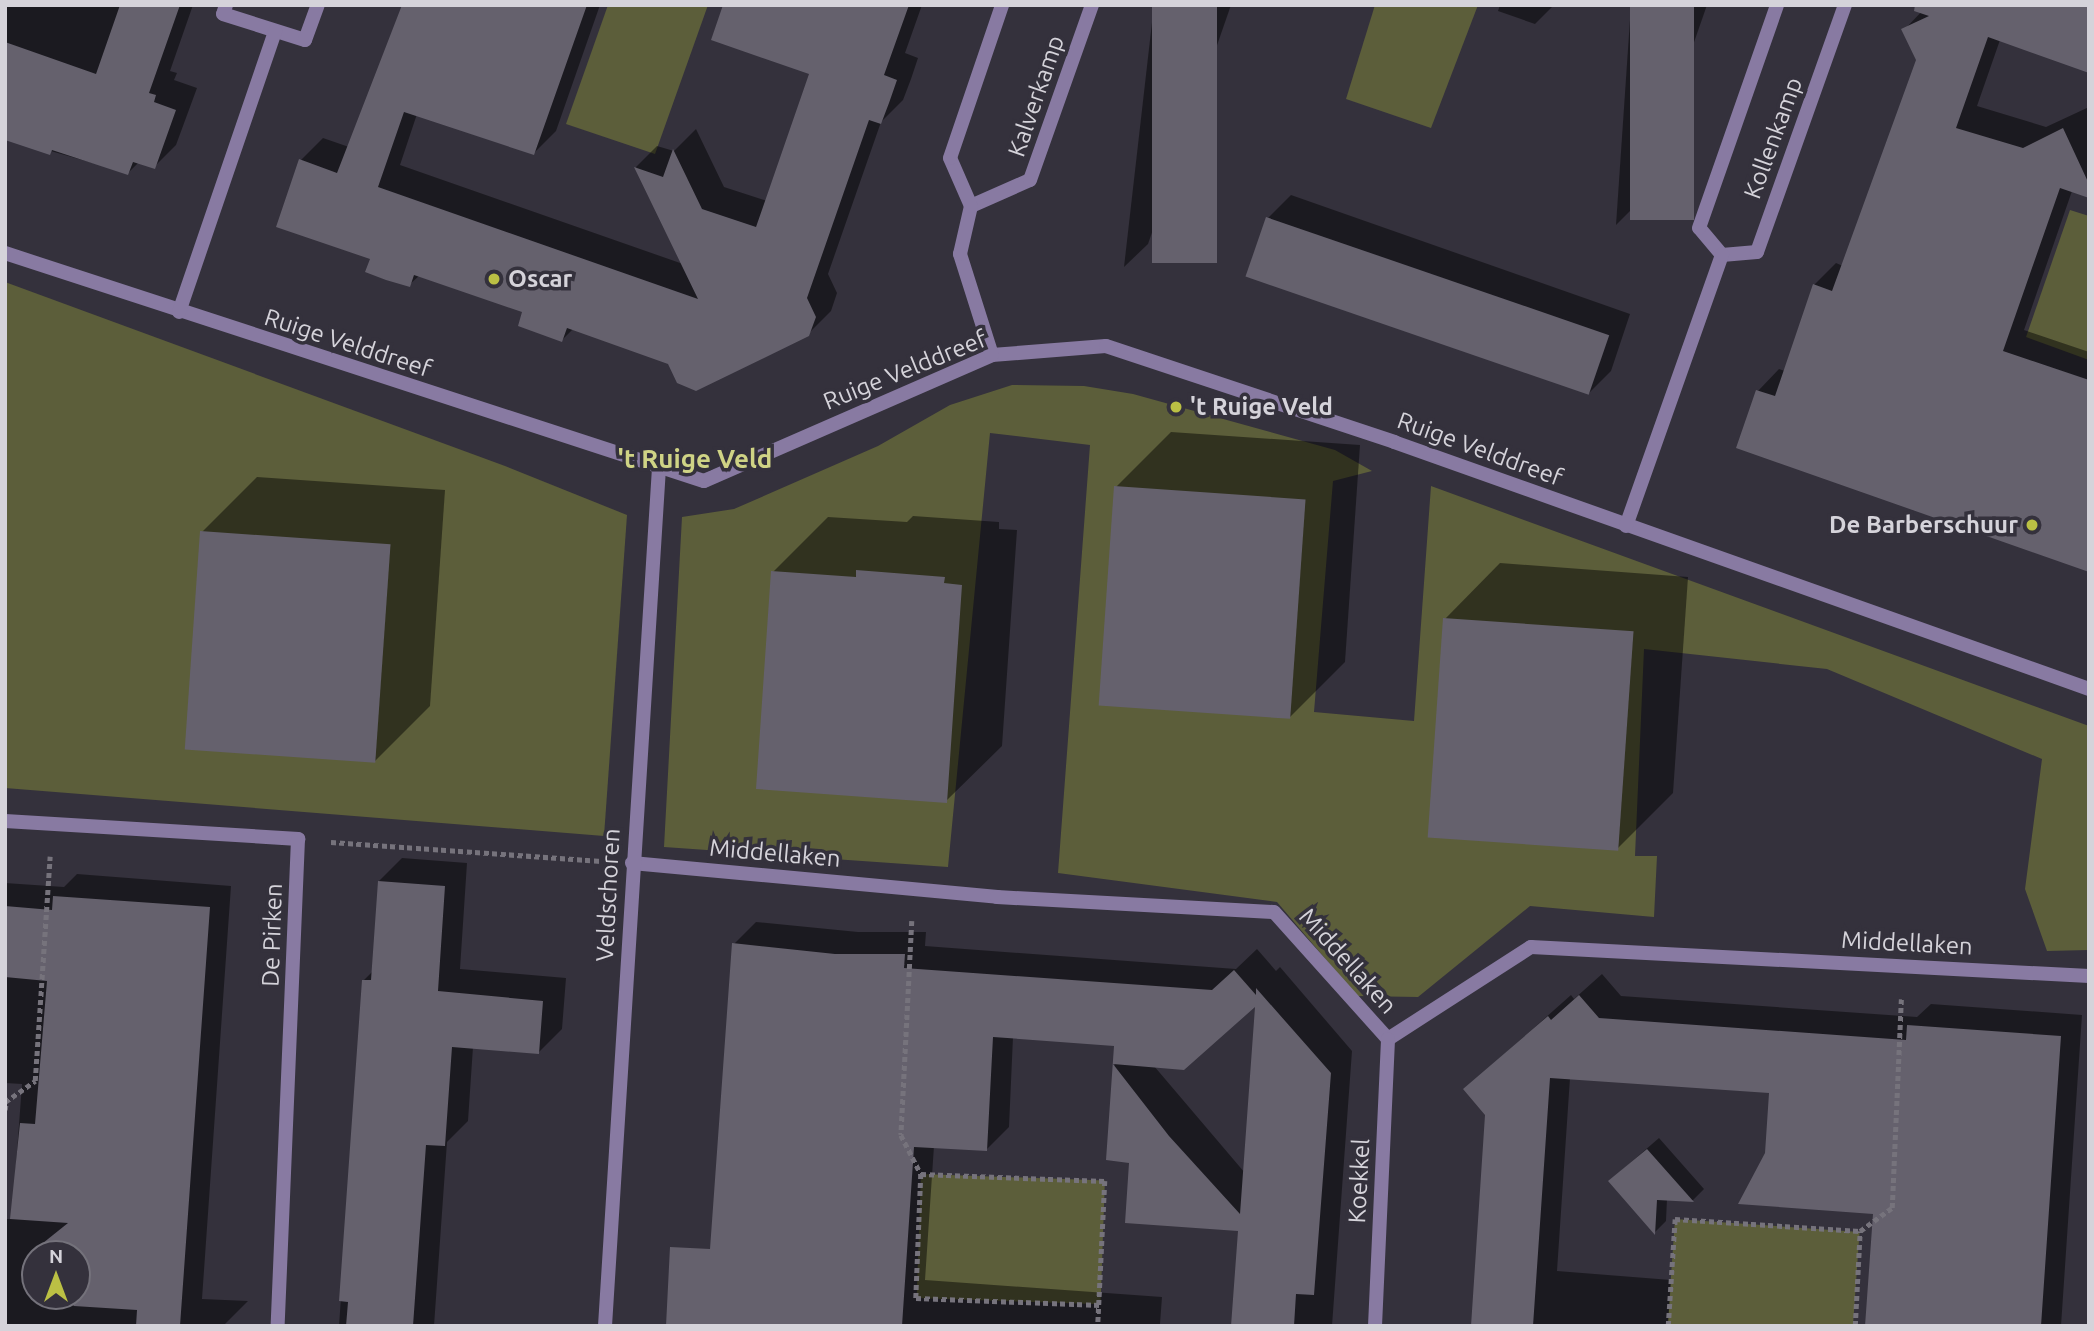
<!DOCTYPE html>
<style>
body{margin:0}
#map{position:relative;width:2094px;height:1331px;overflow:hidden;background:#34313c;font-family:Ubuntu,sans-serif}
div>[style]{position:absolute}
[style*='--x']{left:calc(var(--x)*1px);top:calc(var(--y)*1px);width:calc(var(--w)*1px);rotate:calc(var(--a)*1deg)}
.green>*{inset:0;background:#5c5e3a;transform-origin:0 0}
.shadow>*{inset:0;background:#0007}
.building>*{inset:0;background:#65616d;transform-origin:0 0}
.path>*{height:4.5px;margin-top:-2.25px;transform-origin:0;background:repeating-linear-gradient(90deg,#76737c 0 5px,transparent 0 8.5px)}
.minor>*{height:14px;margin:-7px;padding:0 7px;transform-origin:7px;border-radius:7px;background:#887aa2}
.dots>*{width:19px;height:19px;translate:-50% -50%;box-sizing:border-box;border:4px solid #34313c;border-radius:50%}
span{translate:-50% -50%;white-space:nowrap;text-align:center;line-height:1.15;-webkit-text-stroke:7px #34313c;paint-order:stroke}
.street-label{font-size:24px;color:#d5d3da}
.poi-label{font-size:24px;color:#d5d3da;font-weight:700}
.left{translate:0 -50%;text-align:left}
.right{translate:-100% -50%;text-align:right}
.neighbourhood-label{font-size:26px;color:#cfd385;font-weight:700}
.frame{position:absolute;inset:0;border:7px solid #d5d3da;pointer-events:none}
.north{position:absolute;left:21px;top:1240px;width:70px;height:70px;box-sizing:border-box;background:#34313c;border:2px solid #74727b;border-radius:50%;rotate:0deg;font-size:19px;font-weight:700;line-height:28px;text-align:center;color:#d5d3da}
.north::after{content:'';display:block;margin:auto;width:24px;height:32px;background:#bbc044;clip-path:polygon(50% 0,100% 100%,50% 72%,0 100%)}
</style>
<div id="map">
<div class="green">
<i style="clip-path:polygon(608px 5px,708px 5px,655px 154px,566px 124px)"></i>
<i style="clip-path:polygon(1375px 5px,1478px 5px,1431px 128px,1346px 99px)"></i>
<i style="clip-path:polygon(2070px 210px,2089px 216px,2089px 360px,2026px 337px)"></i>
<i style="clip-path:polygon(5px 282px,505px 466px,627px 515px,604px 836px,5px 788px)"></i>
<i style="clip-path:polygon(1012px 385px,1084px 386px,1133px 394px,1335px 450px,1372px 471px,1333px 481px,1314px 712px,1414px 721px,1431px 486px,2089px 726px,2089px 950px,2047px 951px,2025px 889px,2042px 759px,1827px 669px,1644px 649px,1635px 856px,1657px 856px,1654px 917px,1530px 906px,1418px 997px,1357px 996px,1277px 902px,1058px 873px,1090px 445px,990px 433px,948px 867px,664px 847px,682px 517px,734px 509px,878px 446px,950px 405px)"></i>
<i style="left:921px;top:1174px;width:184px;height:124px;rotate:2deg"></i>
<i style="left:1675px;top:1219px;width:185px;height:107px;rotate:4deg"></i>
</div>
<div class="shadow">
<i style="clip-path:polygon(5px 5px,193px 5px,170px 71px,177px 73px,174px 80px,197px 88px,176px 145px,154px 167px,139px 162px,128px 173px,5px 138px)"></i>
<i style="clip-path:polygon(403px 5px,600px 5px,556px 131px,534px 153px,417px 114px,400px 165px,683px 264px,636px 167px,657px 146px,674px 151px,696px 129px,724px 187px,767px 201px,811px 73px,725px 5px,922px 5px,905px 53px,918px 58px,911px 79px,903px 100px,881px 122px,828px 274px,837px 293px,831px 311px,808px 334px,669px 363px,573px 329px,562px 340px,524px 311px,420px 275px,409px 285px,372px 258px,301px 160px,323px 138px,349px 147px)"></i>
<i style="clip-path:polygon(1154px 5px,1231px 5px,1148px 244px,1124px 267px)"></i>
<i style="clip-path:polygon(1500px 5px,1554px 5px,1535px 24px,1498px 11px)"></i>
<i style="clip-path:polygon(1631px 5px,1707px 5px,1638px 203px,1616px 225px)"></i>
<i style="clip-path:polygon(1925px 8px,2000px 40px,1977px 106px,2046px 127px,2089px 107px,2089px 197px,2072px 191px,2024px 330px,2089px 352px,2089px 570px,1758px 391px,1779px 369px,1785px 371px,1814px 285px,1836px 263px,1843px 266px,1918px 60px,1904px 30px)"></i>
<i style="clip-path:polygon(1291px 195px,1630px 314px,1611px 371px,1588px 394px,1268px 218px)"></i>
<i style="clip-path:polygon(1171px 432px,1360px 445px,1345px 662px,1290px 717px,1116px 487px)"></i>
<i style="clip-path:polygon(257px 477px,445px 490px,430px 706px,375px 761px,202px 532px)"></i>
<i style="clip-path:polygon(913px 516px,999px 522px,999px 529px,1017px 530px,1002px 746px,946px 801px,773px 572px,828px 517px,907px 522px)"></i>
<i style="clip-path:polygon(1500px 563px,1688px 577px,1673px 793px,1618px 848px,1445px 619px)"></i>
<i style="clip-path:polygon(402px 858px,467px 863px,460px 969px,566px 978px,562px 1029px,539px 1052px,473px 1047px,468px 1121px,447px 1142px,434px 1326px,339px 1326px,363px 981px,374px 970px,379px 881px)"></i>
<i style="clip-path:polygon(evenodd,77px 874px,231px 886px,202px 1299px,248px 1301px,223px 1326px,5px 1326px,5px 1219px,12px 1219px,22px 1084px,5px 1083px,5px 883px,64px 887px,77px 874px,35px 1254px,77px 1254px,77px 1296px,35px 1296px,35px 1254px)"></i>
<i style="clip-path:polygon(evenodd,756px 922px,858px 932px,926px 932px,925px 946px,1236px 969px,1257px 949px,1276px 971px,1280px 967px,1352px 1051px,1332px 1326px,1233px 1326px,1240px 1229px,1131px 1161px,1108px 1159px,1116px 1045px,1013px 1037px,1009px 1127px,987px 1149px,934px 1146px,925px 1280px,1162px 1297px,1160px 1324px,1181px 1326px,862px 1326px,734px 944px,756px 922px,1257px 1003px,1245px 1173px,1154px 1066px,1257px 1003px)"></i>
<i style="clip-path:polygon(1602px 974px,1621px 996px,1917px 1017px,1931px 1004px,2082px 1015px,2061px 1326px,1867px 1326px,1875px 1212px,1771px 1091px,1570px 1078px,1557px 1271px,1671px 1280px,1668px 1326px,1472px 1326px,1487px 1114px,1465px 1089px,1571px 995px,1574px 999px)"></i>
<i style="clip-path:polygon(1659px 1138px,1704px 1189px,1693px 1200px,1667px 1199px,1666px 1221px,1655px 1232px,1622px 1170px)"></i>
</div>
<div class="building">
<i style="clip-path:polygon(120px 5px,180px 5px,149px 93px,156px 95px,154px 102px,176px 110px,155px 169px,133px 162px,128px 175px,52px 150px,50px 155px,5px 140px,5px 42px,96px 74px)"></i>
<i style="clip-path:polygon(402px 5px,587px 5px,534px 155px,404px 112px,378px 187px,698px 299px,634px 167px,663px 177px,673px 149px,702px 209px,756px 227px,809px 74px,711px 40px,723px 5px,909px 5px,884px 75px,897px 80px,889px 103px,881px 124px,869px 120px,807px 298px,816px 317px,809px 336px,696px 391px,677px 383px,668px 364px,567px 328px,562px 342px,518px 326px,522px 312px,414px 275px,410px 287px,386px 280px,365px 272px,370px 259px,276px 227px,299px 159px,337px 173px)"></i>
<i style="left:1152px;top:5px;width:65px;height:258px"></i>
<i style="left:1630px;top:5px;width:64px;height:215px"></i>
<i style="clip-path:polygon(1915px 5px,2089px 5px,2089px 73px,1988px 37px,1956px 128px,2023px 148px,2063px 128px,2089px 184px,2089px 198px,2060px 188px,2003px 351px,2089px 380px,2089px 572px,1736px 448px,1756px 390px,1775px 396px,1813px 284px,1832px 291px,1916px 60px,1901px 29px,1929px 16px,1914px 11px)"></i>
<i style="left:1266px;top:217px;width:363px;height:63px;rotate:19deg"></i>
<i style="left:1114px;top:486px;width:192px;height:220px;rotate:4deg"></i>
<i style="left:200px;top:531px;width:191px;height:219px;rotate:4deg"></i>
<i style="clip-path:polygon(856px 570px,945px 577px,944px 583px,962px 585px,947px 803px,756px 789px,771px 571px,856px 577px)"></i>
<i style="left:1443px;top:618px;width:191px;height:220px;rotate:4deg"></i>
<i style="clip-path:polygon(378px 881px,445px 886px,438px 991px,543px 1001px,539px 1054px,452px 1047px,445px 1146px,426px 1145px,413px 1326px,346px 1326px,348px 1302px,339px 1301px,362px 980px,371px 980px)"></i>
<i style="clip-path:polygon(53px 896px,210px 907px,180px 1326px,136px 1326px,137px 1310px,74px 1306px,64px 1296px,77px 1296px,77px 1254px,35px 1254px,35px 1263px,28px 1255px,68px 1223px,10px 1219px,20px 1123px,35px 1124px,47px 981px,5px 977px,5px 906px,52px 910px)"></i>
<i style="clip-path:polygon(evenodd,732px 943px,835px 954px,905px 954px,904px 968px,1212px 990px,1234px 970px,1256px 995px,1256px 988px,1331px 1073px,1314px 1295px,1296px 1294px,1294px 1326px,1231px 1326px,1238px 1231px,1125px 1223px,1129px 1163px,1106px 1160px,1114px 1046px,993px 1037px,987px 1151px,914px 1147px,902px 1326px,666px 1326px,670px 1247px,710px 1249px,732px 943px,1255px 1007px,1240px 1214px,1169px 1136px,1113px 1064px,1184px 1070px,1255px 1007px)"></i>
<i style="clip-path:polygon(1579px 995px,1599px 1018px,1906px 1040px,1907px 1025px,2061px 1036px,2041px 1326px,1865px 1326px,1873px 1214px,1738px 1204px,1765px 1153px,1769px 1093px,1550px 1078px,1533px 1326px,1471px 1326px,1485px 1115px,1463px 1089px,1548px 1016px,1551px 1020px)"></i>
<i style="clip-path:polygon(1647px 1149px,1694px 1202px,1657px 1200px,1655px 1235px,1608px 1181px)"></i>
</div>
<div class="path">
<i style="--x:331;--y:842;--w:271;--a:4"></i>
<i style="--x:912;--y:921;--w:214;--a:92.9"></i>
<i style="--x:901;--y:1135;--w:44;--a:62.9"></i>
<i style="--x:921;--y:1174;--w:184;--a:2.2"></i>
<i style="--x:1105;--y:1181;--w:145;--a:92.8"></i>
<i style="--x:5;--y:1102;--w:37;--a:-35"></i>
<i style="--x:35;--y:1081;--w:225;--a:-86.2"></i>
<i style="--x:5;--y:1110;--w:8;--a:-83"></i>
<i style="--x:921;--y:1174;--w:124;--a:92.3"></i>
<i style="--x:916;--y:1298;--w:184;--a:2.2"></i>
<i style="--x:1668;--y:1326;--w:107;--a:-86.3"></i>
<i style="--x:1675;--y:1219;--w:185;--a:3.7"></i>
<i style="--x:1860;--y:1231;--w:39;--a:-36"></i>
<i style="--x:1892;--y:1208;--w:209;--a:-87.5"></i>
<i style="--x:1855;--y:1326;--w:95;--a:-87"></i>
</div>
<div class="minor">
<i style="--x:226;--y:5;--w:9;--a:108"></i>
<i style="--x:223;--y:14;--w:86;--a:17.6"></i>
<i style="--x:305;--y:40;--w:37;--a:-70"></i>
<i style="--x:971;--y:206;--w:64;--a:-23.8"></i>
<i style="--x:1030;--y:180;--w:186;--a:-70.5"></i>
<i style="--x:5;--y:253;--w:735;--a:18.07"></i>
<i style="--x:704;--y:481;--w:314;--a:-23.6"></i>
<i style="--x:992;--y:355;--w:114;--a:-4.5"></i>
<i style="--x:1106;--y:346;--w:304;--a:18.4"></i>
<i style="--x:1394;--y:442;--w:738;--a:19.56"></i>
<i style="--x:1722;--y:255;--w:35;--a:-5"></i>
<i style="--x:1757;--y:252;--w:262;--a:-70.4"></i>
<i style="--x:1722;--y:255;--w:35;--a:-130"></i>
<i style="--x:1699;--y:228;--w:236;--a:-70.7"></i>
<i style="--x:179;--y:312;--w:297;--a:-71.1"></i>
<i style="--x:992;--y:355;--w:106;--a:-107.6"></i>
<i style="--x:960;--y:254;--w:49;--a:-77.1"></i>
<i style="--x:971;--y:206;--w:52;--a:-113.6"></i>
<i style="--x:950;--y:158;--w:162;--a:-71.2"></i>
<i style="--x:1626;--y:526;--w:288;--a:-70.5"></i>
<i style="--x:5;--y:821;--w:294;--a:3.5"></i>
<i style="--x:298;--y:839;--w:487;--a:92.4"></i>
<i style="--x:632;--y:863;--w:367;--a:5.3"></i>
<i style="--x:997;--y:897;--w:277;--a:3.1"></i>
<i style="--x:1274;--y:912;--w:171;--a:48.1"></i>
<i style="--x:1388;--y:1039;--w:170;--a:-32.8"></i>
<i style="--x:1531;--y:947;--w:559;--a:2.98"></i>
<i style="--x:605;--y:1326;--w:861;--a:-86.4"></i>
<i style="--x:1375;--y:1326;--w:287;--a:-87.4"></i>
</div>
<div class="dots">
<i style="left:494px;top:279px;background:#bbc044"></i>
<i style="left:1176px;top:407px;background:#bbc044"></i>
<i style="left:2032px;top:525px;background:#bbc044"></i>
</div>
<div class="street-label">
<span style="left:1036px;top:96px;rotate:-71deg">Kalverkamp</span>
<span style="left:1773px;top:138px;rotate:-70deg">Kollenkamp</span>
<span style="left:348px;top:343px;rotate:18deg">Ruige Velddreef</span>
<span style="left:905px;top:370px;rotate:-22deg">Ruige Velddreef</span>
<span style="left:1480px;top:449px;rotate:20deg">Ruige Velddreef</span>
<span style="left:775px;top:853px;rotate:5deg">Middellaken</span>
<span style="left:608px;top:895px;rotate:-87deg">Veldschoren</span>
<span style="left:272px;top:935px;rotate:-88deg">De Pirken</span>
<span style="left:1907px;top:943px;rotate:3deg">Middellaken</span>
<span style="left:1348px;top:961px;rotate:48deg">Middellaken</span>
<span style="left:1359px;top:1181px;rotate:-87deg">Koekkel</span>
</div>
<div class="poi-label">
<span class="left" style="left:508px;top:279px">Oscar</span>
<span class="left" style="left:1190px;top:407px">'t Ruige Veld</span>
<span class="right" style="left:2018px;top:525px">De Barberschuur</span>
</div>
<div class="neighbourhood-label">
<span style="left:695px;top:459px">'t Ruige Veld</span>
</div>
<div class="frame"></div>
<div class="north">N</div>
</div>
